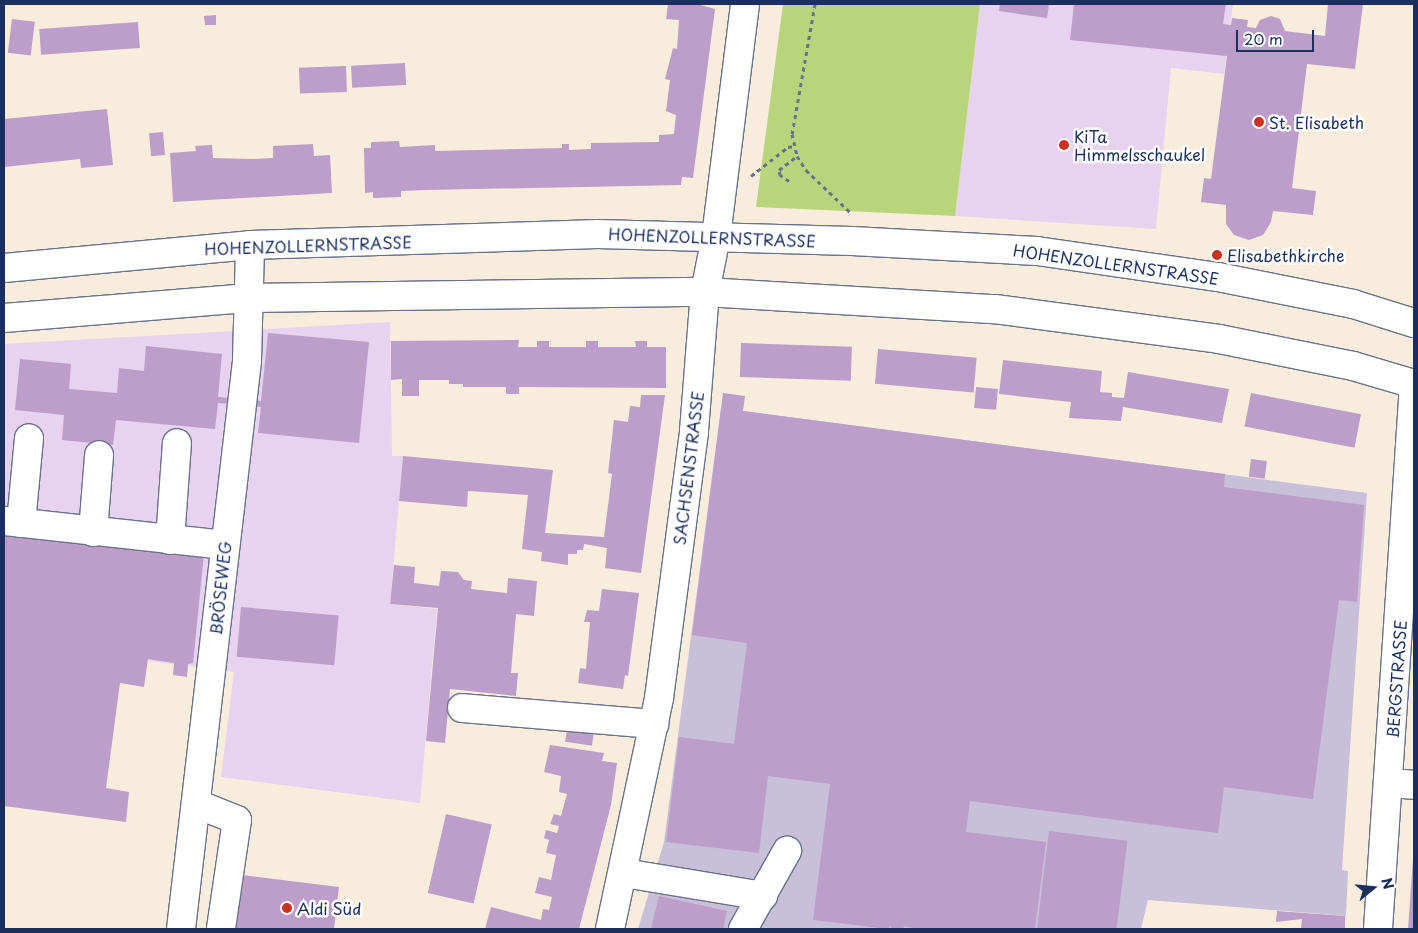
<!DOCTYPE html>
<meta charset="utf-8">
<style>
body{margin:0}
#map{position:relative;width:1418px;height:933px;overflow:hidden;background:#f8eddd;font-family:"Playpen Sans",sans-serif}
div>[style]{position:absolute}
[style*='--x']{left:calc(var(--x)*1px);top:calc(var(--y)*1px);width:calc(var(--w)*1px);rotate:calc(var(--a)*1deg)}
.built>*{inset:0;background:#e7d2ef}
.industrial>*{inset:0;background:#c8bfd8}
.green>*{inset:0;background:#b8d57b}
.building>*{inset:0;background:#bd9dc9;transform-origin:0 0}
.path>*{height:3px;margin-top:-1.5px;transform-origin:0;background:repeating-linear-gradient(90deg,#68728a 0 4px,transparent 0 8px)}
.roads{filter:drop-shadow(1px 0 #68728a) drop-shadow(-1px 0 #68728a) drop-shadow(0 1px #68728a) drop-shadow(0 -1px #68728a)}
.minor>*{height:28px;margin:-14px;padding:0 14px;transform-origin:14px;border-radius:14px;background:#fff}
.major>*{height:28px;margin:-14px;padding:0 14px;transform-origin:14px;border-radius:14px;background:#fff}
.dots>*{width:14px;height:14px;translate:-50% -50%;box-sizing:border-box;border:2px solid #fff;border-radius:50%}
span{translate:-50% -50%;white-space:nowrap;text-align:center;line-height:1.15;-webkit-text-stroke:5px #fff;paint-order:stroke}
.poi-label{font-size:16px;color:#1b2f5e}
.left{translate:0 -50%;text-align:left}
.street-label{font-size:16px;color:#1b2f5e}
.frame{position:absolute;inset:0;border:5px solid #1b2f5e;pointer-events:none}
.north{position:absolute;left:1348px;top:863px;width:50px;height:50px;-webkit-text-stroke:4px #fff;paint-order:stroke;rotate:73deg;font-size:14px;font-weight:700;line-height:20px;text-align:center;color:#1b2f5e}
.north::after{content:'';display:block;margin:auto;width:18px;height:22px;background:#1b2f5e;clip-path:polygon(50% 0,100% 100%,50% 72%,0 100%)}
.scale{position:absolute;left:1236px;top:30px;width:78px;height:22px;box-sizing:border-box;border:2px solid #1b2f5e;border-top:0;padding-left:6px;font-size:15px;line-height:18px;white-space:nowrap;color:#1b2f5e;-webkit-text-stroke:4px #fff;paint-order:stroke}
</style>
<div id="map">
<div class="built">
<i style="clip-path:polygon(980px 4px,1233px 4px,1224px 74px,1171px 68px,1156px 229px,955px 216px)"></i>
<i style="clip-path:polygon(390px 322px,392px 456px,403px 456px,390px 604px,437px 609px,420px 803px,221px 777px,234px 672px,4px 642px,4px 344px)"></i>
</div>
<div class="industrial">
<i style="clip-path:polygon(721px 408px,1367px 493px,1342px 870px,1348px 871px,1346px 916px,1148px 900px,1141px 929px,638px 929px,664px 842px)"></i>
</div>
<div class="green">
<i style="clip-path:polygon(783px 4px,980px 4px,955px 216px,756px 207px)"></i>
</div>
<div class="building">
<i style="clip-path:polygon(668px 4px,697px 4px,715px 9px,693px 178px,682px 177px,681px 185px,427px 190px,401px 191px,401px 197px,373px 198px,373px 192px,365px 193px,364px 148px,371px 148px,371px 142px,399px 141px,400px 147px,435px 145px,435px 151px,562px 148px,562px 144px,569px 144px,569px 150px,591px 149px,591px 143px,659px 142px,659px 135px,674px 134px,676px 115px,666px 111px,670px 80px,665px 79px,673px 48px,677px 49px,679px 20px,666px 19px)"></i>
<i style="clip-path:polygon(1000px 4px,1049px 4px,1047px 18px,999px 11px)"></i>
<i style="clip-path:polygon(1074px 4px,1226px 4px,1223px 24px,1231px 25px,1232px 18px,1248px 20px,1247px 27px,1256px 28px,1260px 20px,1271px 16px,1280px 19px,1285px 31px,1325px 36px,1328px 4px,1363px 4px,1355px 69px,1307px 64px,1292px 188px,1316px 191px,1313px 215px,1273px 211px,1271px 222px,1263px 235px,1249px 240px,1234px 235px,1226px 224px,1226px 205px,1201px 202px,1204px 178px,1211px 179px,1227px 56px,1070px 40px)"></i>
<i style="clip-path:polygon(216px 15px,216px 25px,205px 25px,204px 16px)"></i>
<i style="left:12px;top:19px;width:23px;height:34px;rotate:7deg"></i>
<i style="left:138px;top:22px;width:26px;height:99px;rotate:86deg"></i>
<i style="left:405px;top:63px;width:22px;height:54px;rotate:87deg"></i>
<i style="left:346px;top:66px;width:26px;height:47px;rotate:88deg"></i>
<i style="clip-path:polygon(107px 109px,113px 165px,81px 168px,80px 159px,4px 167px,4px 119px)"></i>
<i style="left:163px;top:132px;width:23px;height:14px;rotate:85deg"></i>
<i style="clip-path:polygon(313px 144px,314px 156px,330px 155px,332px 193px,173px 202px,170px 153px,196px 151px,195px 146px,212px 145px,213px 158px,252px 159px,273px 158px,273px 146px)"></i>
<i style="clip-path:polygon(268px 333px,369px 342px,359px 443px,258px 433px,261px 407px,218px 403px,215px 429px,116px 420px,113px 445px,62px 440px,64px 415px,15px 410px,20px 359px,71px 364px,69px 389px,117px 393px,119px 368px,144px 371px,146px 346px,222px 354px,218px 397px,261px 401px)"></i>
<i style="clip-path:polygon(519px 340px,518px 347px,537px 347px,537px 341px,549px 341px,549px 347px,586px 347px,586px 341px,598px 341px,598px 347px,636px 347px,635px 341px,647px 341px,647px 347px,666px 347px,666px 388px,519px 387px,519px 394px,506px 394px,506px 387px,463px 387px,463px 384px,449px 384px,449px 380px,419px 380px,419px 396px,402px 396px,402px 379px,391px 380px,391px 341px)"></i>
<i style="left:741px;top:343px;width:111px;height:34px;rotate:2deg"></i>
<i style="left:878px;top:349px;width:99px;height:35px;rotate:5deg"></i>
<i style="clip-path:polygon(1003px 360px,1102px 371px,1100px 392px,1112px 393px,1112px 397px,1124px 398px,1128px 372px,1229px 389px,1222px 423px,1123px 407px,1121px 421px,1069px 418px,1071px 402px,999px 394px)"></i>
<i style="left:976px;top:387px;width:22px;height:21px;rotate:5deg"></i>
<i style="clip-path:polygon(723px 393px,745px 396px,743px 411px,1225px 474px,1224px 487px,1364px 505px,1357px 602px,1339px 600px,1313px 799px,1224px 787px,1218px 833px,970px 801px,966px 832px,1046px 842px,1035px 929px,918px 929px,904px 926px,903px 929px,892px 929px,890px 926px,888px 929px,813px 920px,830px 784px,768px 776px,759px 853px,666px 842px,679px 737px,734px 744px,747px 643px,692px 635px)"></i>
<i style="left:1251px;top:393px;width:112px;height:34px;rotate:11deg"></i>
<i style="clip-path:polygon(641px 395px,665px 395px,641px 573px,605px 568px,607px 548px,584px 544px,583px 550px,577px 550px,577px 554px,568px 554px,568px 565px,541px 561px,542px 552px,522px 549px,528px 495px,468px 491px,467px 507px,399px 501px,403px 456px,553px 470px,545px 533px,604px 537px,612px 474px,608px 473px,614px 420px,628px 422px,630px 406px,640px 407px)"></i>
<i style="left:1251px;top:459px;width:16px;height:18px;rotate:7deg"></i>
<i style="clip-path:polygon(7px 534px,204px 554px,193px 663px,188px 664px,187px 677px,173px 675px,174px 663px,148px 659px,144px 687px,120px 683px,106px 788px,129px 792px,126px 822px,4px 806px,4px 537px)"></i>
<i style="clip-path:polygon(394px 565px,415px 567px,414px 583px,439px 586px,441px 571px,458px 572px,464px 580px,472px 581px,471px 589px,507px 593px,508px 578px,537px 581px,534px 616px,516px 614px,511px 673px,518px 673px,516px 696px,450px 689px,445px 743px,426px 741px,438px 608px,390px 604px)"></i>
<i style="clip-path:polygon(602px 589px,639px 593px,628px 676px,625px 675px,623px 689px,578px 683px,580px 668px,586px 669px,590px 622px,584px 622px,587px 610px,599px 611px)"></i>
<i style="left:241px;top:607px;width:98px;height:50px;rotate:5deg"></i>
<i style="left:567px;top:729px;width:27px;height:13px;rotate:8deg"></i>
<i style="clip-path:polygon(550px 745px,604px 753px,602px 761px,617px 763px,611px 805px,579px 929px,485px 929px,491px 907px,541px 920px,543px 909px,549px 910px,552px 897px,535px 893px,539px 877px,551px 880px,556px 855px,546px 853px,549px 840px,544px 838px,546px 830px,557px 833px,559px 826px,550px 824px,554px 814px,561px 816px,567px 794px,559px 792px,561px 776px,544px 772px)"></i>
<i style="left:446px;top:814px;width:47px;height:81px;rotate:13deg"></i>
<i style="left:1049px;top:831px;width:79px;height:99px;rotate:7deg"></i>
<i style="clip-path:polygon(1413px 858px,1414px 929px,1408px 929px,1409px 915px)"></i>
<i style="clip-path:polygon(243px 875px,339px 887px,334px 929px,236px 929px)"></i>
<i style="clip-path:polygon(659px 896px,727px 911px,723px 929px,651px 929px)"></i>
<i style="clip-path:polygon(1277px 911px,1345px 916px,1345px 929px,1301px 929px,1302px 919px,1276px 922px)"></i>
</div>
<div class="path">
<i style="--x:815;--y:4;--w:132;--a:100"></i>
<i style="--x:792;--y:134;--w:23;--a:77"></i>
<i style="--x:797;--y:156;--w:17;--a:57"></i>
<i style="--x:806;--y:170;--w:62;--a:43.7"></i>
<i style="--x:751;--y:176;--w:47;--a:-38.1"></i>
<i style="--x:788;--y:147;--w:7;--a:-8"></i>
<i style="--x:789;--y:181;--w:11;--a:-146"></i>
<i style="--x:780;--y:175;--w:5;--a:-101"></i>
<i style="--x:779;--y:170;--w:23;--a:-38"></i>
</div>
<div class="roads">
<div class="minor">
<i style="--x:4;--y:521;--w:222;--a:6.2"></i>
<i style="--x:21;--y:523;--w:85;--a:-84.6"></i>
<i style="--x:93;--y:532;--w:77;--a:-85.5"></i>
<i style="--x:170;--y:540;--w:97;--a:-85.9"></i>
<i style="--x:462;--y:708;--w:193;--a:4.8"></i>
<i style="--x:1388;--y:783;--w:26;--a:4"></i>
<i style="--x:197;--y:804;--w:43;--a:21.8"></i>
<i style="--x:237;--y:820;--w:110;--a:98.4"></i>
<i style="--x:624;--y:873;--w:141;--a:9.4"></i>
<i style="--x:181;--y:929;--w:572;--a:-83.37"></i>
<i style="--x:247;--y:361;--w:116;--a:-88.5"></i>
<i style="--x:610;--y:929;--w:236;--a:-78"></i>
<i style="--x:659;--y:698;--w:269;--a:-82.5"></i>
<i style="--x:694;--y:431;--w:139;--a:-85.5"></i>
<i style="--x:705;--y:292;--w:56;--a:-78.7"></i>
<i style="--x:716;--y:237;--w:235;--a:-82.9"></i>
<i style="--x:743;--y:929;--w:90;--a:-60.6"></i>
<i style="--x:1378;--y:929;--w:546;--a:-86.22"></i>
</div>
<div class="major">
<i style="--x:4;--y:268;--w:247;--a:-5.3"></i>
<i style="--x:250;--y:245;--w:348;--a:-1.8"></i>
<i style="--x:598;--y:234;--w:254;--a:1.6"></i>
<i style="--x:852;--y:241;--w:185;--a:3.1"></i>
<i style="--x:1037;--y:251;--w:183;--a:8.2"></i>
<i style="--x:1218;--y:277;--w:138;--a:11.3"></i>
<i style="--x:1353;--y:304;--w:64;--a:17.3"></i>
<i style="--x:4;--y:318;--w:246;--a:-4.7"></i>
<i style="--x:249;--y:298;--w:456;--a:-0.8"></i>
<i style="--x:705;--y:292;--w:290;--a:3.4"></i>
<i style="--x:995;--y:309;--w:226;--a:7.6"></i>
<i style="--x:1219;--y:339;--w:137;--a:11.4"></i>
<i style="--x:1353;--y:366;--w:64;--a:16.4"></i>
</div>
</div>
<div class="dots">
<i style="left:1259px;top:122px;background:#c8321e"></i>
<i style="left:1064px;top:145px;background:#c8321e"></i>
<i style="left:1217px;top:255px;background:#c8321e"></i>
<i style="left:287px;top:908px;background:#c8321e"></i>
</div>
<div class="poi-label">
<span class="left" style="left:1269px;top:122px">St. Elisabeth</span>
<span class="left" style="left:1074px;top:145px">KiTa<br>Himmelsschaukel</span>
<span class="left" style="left:1227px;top:255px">Elisabethkirche</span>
<span class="left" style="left:297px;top:908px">Aldi Süd</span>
</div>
<div class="street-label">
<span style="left:712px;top:237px;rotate:2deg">HOHENZOLLERNSTRASSE</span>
<span style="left:308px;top:245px;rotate:-2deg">HOHENZOLLERNSTRASSE</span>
<span style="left:1116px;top:264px;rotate:8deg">HOHENZOLLERNSTRASSE</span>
<span style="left:688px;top:468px;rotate:-83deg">SACHSENSTRASSE</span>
<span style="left:220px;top:588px;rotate:-84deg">BRÖSEWEG</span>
<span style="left:1396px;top:679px;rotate:-86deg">BERGSTRASSE</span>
</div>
<div class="frame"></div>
<div class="north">N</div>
<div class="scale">20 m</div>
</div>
